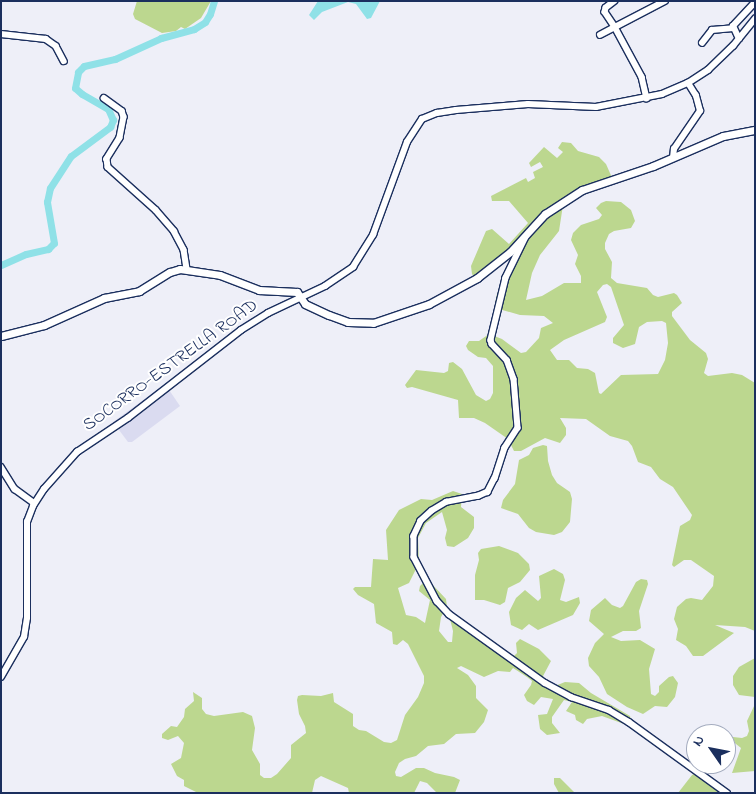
<!DOCTYPE html>
<style>
body{margin:0}
#map{position:relative;width:756px;height:794px;overflow:hidden;background:#eeeff8;font-family:"Indie Flower",sans-serif}
div>[style]{position:absolute}
[style*='--x']{left:calc(var(--x)*1px);top:calc(var(--y)*1px);width:calc(var(--w)*1px);rotate:calc(var(--a)*1deg)}
.built>*{inset:0;background:#dadbf0}
.green>*{inset:0;background:#bcd78f}
.water>*{inset:0;background:#8fe1e7}
.river>*{height:7px;margin:-3.5px;padding:0 3.5px;transform-origin:3.5px;border-radius:3.5px;background:#8fe1e7}
.roads{filter:drop-shadow(1px 0 #1b2f5e) drop-shadow(-1px 0 #1b2f5e) drop-shadow(0 1px #1b2f5e) drop-shadow(0 -1px #1b2f5e)}
.minor>*{height:5.5px;margin:-2.75px;padding:0 2.75px;transform-origin:2.75px;border-radius:2.75px;background:#fff}
.major>*{height:7px;margin:-3.5px;padding:0 3.5px;transform-origin:3.5px;border-radius:3.5px;background:#fff}
span{translate:-50% -50%;white-space:nowrap;text-align:center;line-height:1.15;-webkit-text-stroke:4px #fff;paint-order:stroke}
.street-label{font-size:18px;color:#1b2f5e}
.frame{position:absolute;inset:0;border:2px solid #1b2f5e;pointer-events:none}
.north{position:absolute;left:686px;top:724px;width:50px;height:50px;box-sizing:border-box;background:#fff;border:1px solid #a4acbf;border-radius:50%;rotate:303deg;font-size:14px;font-weight:700;line-height:20px;text-align:center;color:#1b2f5e}
.north::after{content:'';display:block;margin:auto;width:18px;height:22px;background:#1b2f5e;clip-path:polygon(50% 0,100% 100%,50% 72%,0 100%)}
</style>
<div id="map">
<div class="built">
<i style="clip-path:polygon(165px 384px,180px 406px,132px 442px,128px 442px,113px 422px)"></i>
</div>
<div class="green">
<i style="clip-path:polygon(137px 1px,211px 1px,201px 18px,185px 29px,181px 27px,176px 31px,162px 33px,135px 19px,133px 14px)"></i>
<i style="clip-path:polygon(evenodd,562px 142px,571px 143px,578px 151px,599px 157px,606px 164px,613px 180px,609px 185px,573px 199px,563px 205px,559px 231px,540px 255px,532px 273px,526px 300px,542px 296px,564px 283px,581px 283px,581px 276px,575px 264px,578px 255px,571px 240px,573px 233px,581px 225px,599px 219px,602px 215px,596px 208px,601px 203px,606px 201px,621px 202px,631px 210px,635px 221px,631px 228px,614px 231px,609px 234px,605px 243px,605px 249px,612px 262px,611px 278px,617px 283px,647px 288px,653px 295px,658px 297px,674px 293px,677px 295px,682px 303px,672px 312px,672px 316px,690px 340px,706px 353px,708px 359px,704px 373px,708px 376px,732px 373px,742px 375px,755px 383px,755px 631px,745px 627px,715px 625px,734px 633px,703px 656px,693px 656px,686px 646px,676px 640px,678px 629px,674px 619px,677px 607px,686px 599px,691px 598px,702px 600px,713px 586px,714px 576px,691px 560px,684px 560px,674px 567px,672px 565px,680px 526px,690px 520px,692px 515px,673px 487px,660px 479px,651px 467px,638px 462px,632px 446px,628px 441px,610px 436px,586px 419px,560px 418px,566px 428px,566px 435px,560px 443px,545px 438px,521px 451px,514px 451px,508px 439px,485px 423px,474px 418px,459px 418px,458px 400px,412px 387px,407px 388px,405px 385px,416px 370px,444px 373px,448px 371px,449px 363px,453px 362px,462px 369px,476px 395px,486px 401px,490px 399px,493px 393px,493px 366px,486px 358px,478px 357px,468px 350px,466px 346px,469px 341px,479px 341px,489px 334px,502px 339px,521px 353px,526px 352px,539px 338px,541px 328px,553px 323px,544px 316px,520px 315px,499px 309px,495px 303px,497px 294px,511px 260px,510px 257px,476px 280px,472px 274px,471px 266px,486px 231px,492px 229px,509px 244px,528px 223px,509px 201px,492px 201px,491px 196px,526px 178px,528px 182px,535px 178px,533px 172px,543px 167px,540px 162px,531px 167px,529px 163px,544px 147px,557px 158px,563px 152px,558px 148px,562px 142px,607px 284px,611px 287px,624px 325px,613px 338px,613px 343px,623px 348px,635px 344px,639px 327px,647px 322px,662px 321px,666px 323px,668px 343px,665px 360px,658px 374px,621px 375px,601px 394px,599px 393px,595px 373px,588px 369px,577px 368px,569px 360px,557px 360px,550px 350px,564px 340px,605px 322px,607px 317px,597px 292px,603px 285px,607px 284px)"></i>
<i style="clip-path:polygon(543px 445px,547px 446px,548px 461px,552px 475px,557px 483px,570px 492px,572px 499px,570px 522px,562px 532px,554px 535px,536px 532px,529px 528px,518px 514px,501px 508px,503px 500px,515px 484px,519px 460px,529px 455px,533px 448px)"></i>
<i style="clip-path:polygon(evenodd,453px 491px,462px 494px,461px 507px,474px 517px,474px 528px,468px 538px,454px 547px,447px 546px,445px 538px,447px 530px,442px 512px,426px 523px,418px 538px,419px 563px,409px 583px,398px 588px,406px 615px,416px 617px,425px 623px,430px 600px,419px 591px,420px 586px,425px 581px,430px 582px,446px 599px,447px 607px,460px 620px,481px 632px,485px 637px,509px 654px,514px 656px,517px 653px,516px 643px,520px 639px,539px 649px,551px 661px,543px 676px,545px 680px,555px 686px,565px 682px,579px 683px,591px 693px,630px 716px,631px 720px,624px 724px,602px 716px,587px 719px,583px 724px,576px 720px,575px 715px,566px 711px,572px 702px,564px 700px,552px 717px,552px 723px,560px 733px,547px 735px,540px 729px,538px 715px,547px 714px,553px 699px,541px 697px,534px 705px,527px 701px,524px 695px,531px 685px,532px 681px,527px 677px,513px 668px,510px 672px,498px 671px,484px 677px,461px 666px,457px 668px,468px 675px,476px 686px,476px 698px,488px 710px,484px 722px,475px 733px,456px 734px,444px 744px,428px 746px,416px 756px,405px 759px,399px 763px,395px 772px,396px 776px,401px 777px,416px 768px,424px 768px,435px 773px,454px 777px,460px 780px,455px 793px,437px 793px,427px 783px,420px 781px,414px 793px,349px 793px,348px 788px,321px 776px,315px 780px,312px 793px,198px 793px,184px 786px,184px 780px,177px 776px,171px 764px,181px 758px,184px 743px,178px 736px,168px 740px,162px 738px,162px 734px,171px 726px,177px 727px,184px 717px,185px 709px,194px 701px,193px 692px,202px 698px,202px 709px,206px 714px,214px 716px,243px 712px,252px 716px,255px 728px,252px 750px,260px 764px,260px 775px,264px 778px,271px 778px,277px 774px,291px 758px,291px 745px,306px 733px,305px 726px,299px 714px,297px 700px,298px 696px,302px 695px,321px 696px,333px 693px,334px 702px,353px 714px,353px 726px,359px 730px,366px 731px,384px 742px,391px 743px,397px 740px,405px 715px,418px 697px,424px 683px,424px 676px,408px 644px,403px 640px,397px 645px,393px 644px,392px 632px,376px 623px,374px 604px,358px 595px,353px 589px,355px 587px,371px 587px,373px 559px,388px 560px,386px 530px,399px 510px,421px 499px,432px 500px,453px 491px,447px 607px,453px 631px,452px 642px,448px 642px,439px 631px,441px 617px,447px 607px)"></i>
<i style="clip-path:polygon(499px 546px,518px 553px,529px 564px,530px 570px,520px 582px,508px 588px,505px 602px,500px 605px,484px 600px,475px 600px,475px 575px,479px 560px,478px 553px,481px 549px)"></i>
<i style="clip-path:polygon(554px 569px,563px 574px,565px 580px,560px 600px,566px 602px,579px 597px,580px 603px,573px 615px,538px 630px,529px 624px,522px 630px,511px 625px,509px 612px,516px 598px,525px 590px,538px 601px,541px 598px,539px 576px)"></i>
<i style="clip-path:polygon(641px 579px,647px 580px,648px 584px,639px 611px,641px 628px,636px 631px,623px 631px,611px 637px,621px 641px,640px 640px,655px 649px,649px 669px,651px 694px,655px 696px,659px 692px,659px 686px,669px 677px,673px 676px,678px 683px,675px 697px,667px 707px,655px 706px,643px 714px,627px 707px,607px 694px,599px 677px,589px 666px,588px 658px,595px 643px,604px 634px,589px 621px,591px 610px,605px 598px,612px 605px,620px 608px,623px 606px,636px 582px)"></i>
<i style="clip-path:polygon(755px 658px,755px 697px,739px 695px,733px 685px,733px 676px,739px 667px)"></i>
<i style="clip-path:polygon(755px 704px,755px 771px,732px 773px,741px 748px,731px 740px,733px 737px,742px 738px,747px 736px,749px 731px,747px 721px)"></i>
<i style="clip-path:polygon(696px 773px,723px 793px,678px 793px,692px 775px)"></i>
<i style="clip-path:polygon(554px 778px,560px 778px,575px 793px,559px 793px,554px 784px)"></i>
</div>
<div class="water">
<i style="clip-path:polygon(318px 1px,380px 1px,371px 18px,367px 19px,356px 4px,348px 2px,322px 12px,314px 20px,309px 15px)"></i>
</div>
<div class="river">
<i style="--x:1;--y:265;--w:27;--a:-24"></i>
<i style="--x:26;--y:254;--w:23;--a:-13"></i>
<i style="--x:48;--y:249;--w:8;--a:-45"></i>
<i style="--x:54;--y:243;--w:42;--a:-99.7"></i>
<i style="--x:47;--y:202;--w:14;--a:-78"></i>
<i style="--x:50;--y:188;--w:38;--a:-57"></i>
<i style="--x:71;--y:156;--w:49;--a:-36.6"></i>
<i style="--x:110;--y:127;--w:8;--a:-67"></i>
<i style="--x:113;--y:120;--w:12;--a:-114"></i>
<i style="--x:108;--y:109;--w:30;--a:-150"></i>
<i style="--x:82;--y:94;--w:9;--a:-139"></i>
<i style="--x:75;--y:88;--w:16;--a:-79"></i>
<i style="--x:78;--y:72;--w:8;--a:-45"></i>
<i style="--x:84;--y:66;--w:32;--a:-13"></i>
<i style="--x:115;--y:59;--w:51;--a:-24.5"></i>
<i style="--x:161;--y:38;--w:34;--a:-15"></i>
<i style="--x:194;--y:29;--w:13;--a:-32"></i>
<i style="--x:205;--y:22;--w:9;--a:-58"></i>
<i style="--x:210;--y:14;--w:14;--a:-73"></i>
</div>
<div class="roads">
<div class="minor">
<i style="--x:615;--y:1;--w:11;--a:142"></i>
<i style="--x:606;--y:8;--w:4;--a:104"></i>
<i style="--x:605;--y:12;--w:18;--a:56"></i>
<i style="--x:615;--y:27;--w:56;--a:-27.5"></i>
<i style="--x:1;--y:34;--w:45;--a:6.3"></i>
<i style="--x:46;--y:39;--w:12;--a:35"></i>
<i style="--x:56;--y:46;--w:17;--a:62"></i>
<i style="--x:600;--y:35;--w:17;--a:-28"></i>
<i style="--x:615;--y:27;--w:57;--a:61.6"></i>
<i style="--x:642;--y:77;--w:22;--a:77"></i>
<i style="--x:739;--y:39;--w:14;--a:-115"></i>
<i style="--x:733;--y:26;--w:33;--a:-47"></i>
<i style="--x:702;--y:43;--w:16;--a:-52"></i>
<i style="--x:712;--y:30;--w:21;--a:-5"></i>
<i style="--x:104;--y:98;--w:22;--a:36"></i>
<i style="--x:122;--y:111;--w:6;--a:72"></i>
<i style="--x:124;--y:117;--w:21;--a:101"></i>
<i style="--x:120;--y:138;--w:25;--a:122"></i>
<i style="--x:107;--y:159;--w:8;--a:83"></i>
<i style="--x:108;--y:167;--w:64;--a:41.9"></i>
<i style="--x:156;--y:210;--w:28;--a:49"></i>
<i style="--x:174;--y:231;--w:21;--a:62"></i>
<i style="--x:184;--y:250;--w:20;--a:81"></i>
<i style="--x:673;--y:158;--w:9;--a:-84"></i>
<i style="--x:674;--y:149;--w:46;--a:-55.6"></i>
<i style="--x:700;--y:111;--w:16;--a:-105"></i>
<i style="--x:696;--y:96;--w:15;--a:-122"></i>
<i style="--x:526;--y:237;--w:46;--a:116"></i>
<i style="--x:506;--y:278;--w:64;--a:103.6"></i>
<i style="--x:491;--y:340;--w:4;--a:76"></i>
<i style="--x:492;--y:344;--w:22;--a:47"></i>
<i style="--x:507;--y:360;--w:20;--a:70"></i>
<i style="--x:514;--y:379;--w:49;--a:85.3"></i>
<i style="--x:518;--y:428;--w:24;--a:123"></i>
<i style="--x:505;--y:448;--w:32;--a:108"></i>
<i style="--x:495;--y:478;--w:16;--a:117"></i>
<i style="--x:488;--y:492;--w:10;--a:156"></i>
<i style="--x:479;--y:496;--w:33;--a:169"></i>
<i style="--x:447;--y:502;--w:17;--a:149"></i>
<i style="--x:432;--y:511;--w:15;--a:138"></i>
<i style="--x:421;--y:521;--w:17;--a:115"></i>
<i style="--x:414;--y:536;--w:21;--a:90"></i>
<i style="--x:414;--y:557;--w:50;--a:62.4"></i>
<i style="--x:437;--y:601;--w:18;--a:47"></i>
<i style="--x:449;--y:614;--w:118;--a:35.7"></i>
<i style="--x:545;--y:683;--w:30;--a:28"></i>
<i style="--x:571;--y:697;--w:40;--a:18.9"></i>
<i style="--x:609;--y:710;--w:23;--a:31"></i>
<i style="--x:629;--y:722;--w:121;--a:35.9"></i>
<i style="--x:1;--y:467;--w:26;--a:58"></i>
<i style="--x:15;--y:489;--w:24;--a:36"></i>
<i style="--x:1;--y:677;--w:46;--a:-60.1"></i>
<i style="--x:24;--y:637;--w:19;--a:-81"></i>
<i style="--x:27;--y:618;--w:96;--a:-90"></i>
<i style="--x:27;--y:522;--w:17;--a:-69"></i>
<i style="--x:33;--y:506;--w:20;--a:-57"></i>
<i style="--x:44;--y:489;--w:50;--a:-48.3"></i>
<i style="--x:77;--y:452;--w:61;--a:-33.7"></i>
<i style="--x:128;--y:418;--w:143;--a:-37.9"></i>
<i style="--x:241;--y:330;--w:32;--a:-32"></i>
<i style="--x:268;--y:313;--w:63;--a:-25.3"></i>
<i style="--x:325;--y:286;--w:34;--a:-34"></i>
<i style="--x:353;--y:267;--w:38;--a:-58"></i>
<i style="--x:373;--y:235;--w:99;--a:-69.9"></i>
<i style="--x:407;--y:142;--w:27;--a:-57"></i>
<i style="--x:422;--y:119;--w:16;--a:-22"></i>
<i style="--x:437;--y:113;--w:19;--a:-9"></i>
<i style="--x:456;--y:110;--w:72;--a:-4.8"></i>
<i style="--x:528;--y:104;--w:68;--a:2.5"></i>
<i style="--x:596;--y:107;--w:67;--a:-11.1"></i>
<i style="--x:662;--y:94;--w:28;--a:-23"></i>
<i style="--x:688;--y:83;--w:24;--a:-33"></i>
<i style="--x:708;--y:70;--w:35;--a:-44"></i>
<i style="--x:733;--y:46;--w:35;--a:-51"></i>
</div>
<div class="major">
<i style="--x:1;--y:336;--w:44;--a:-14.3"></i>
<i style="--x:44;--y:325;--w:66;--a:-24.2"></i>
<i style="--x:104;--y:298;--w:36;--a:-11"></i>
<i style="--x:139;--y:291;--w:36;--a:-32"></i>
<i style="--x:170;--y:272;--w:10;--a:-17"></i>
<i style="--x:180;--y:269;--w:40;--a:8.5"></i>
<i style="--x:220;--y:275;--w:42;--a:21"></i>
<i style="--x:259;--y:290;--w:38;--a:3"></i>
<i style="--x:297;--y:292;--w:14;--a:56"></i>
<i style="--x:305;--y:304;--w:26;--a:25"></i>
<i style="--x:329;--y:315;--w:20;--a:20"></i>
<i style="--x:348;--y:322;--w:25;--a:2"></i>
<i style="--x:373;--y:323;--w:59;--a:-18.7"></i>
<i style="--x:429;--y:304;--w:55;--a:-28.4"></i>
<i style="--x:477;--y:278;--w:42;--a:-38.2"></i>
<i style="--x:510;--y:252;--w:52;--a:-47.4"></i>
<i style="--x:545;--y:214;--w:44;--a:-33"></i>
<i style="--x:582;--y:190;--w:75;--a:-18.7"></i>
<i style="--x:653;--y:166;--w:76;--a:-23.2"></i>
<i style="--x:723;--y:136;--w:33;--a:-11"></i>
</div>
</div>
<div class="street-label">
<span style="left:171px;top:366px;rotate:-36deg">SOCORRO-ESTRELLA ROAD</span>
</div>
<div class="frame"></div>
<div class="north">N</div>
</div>
